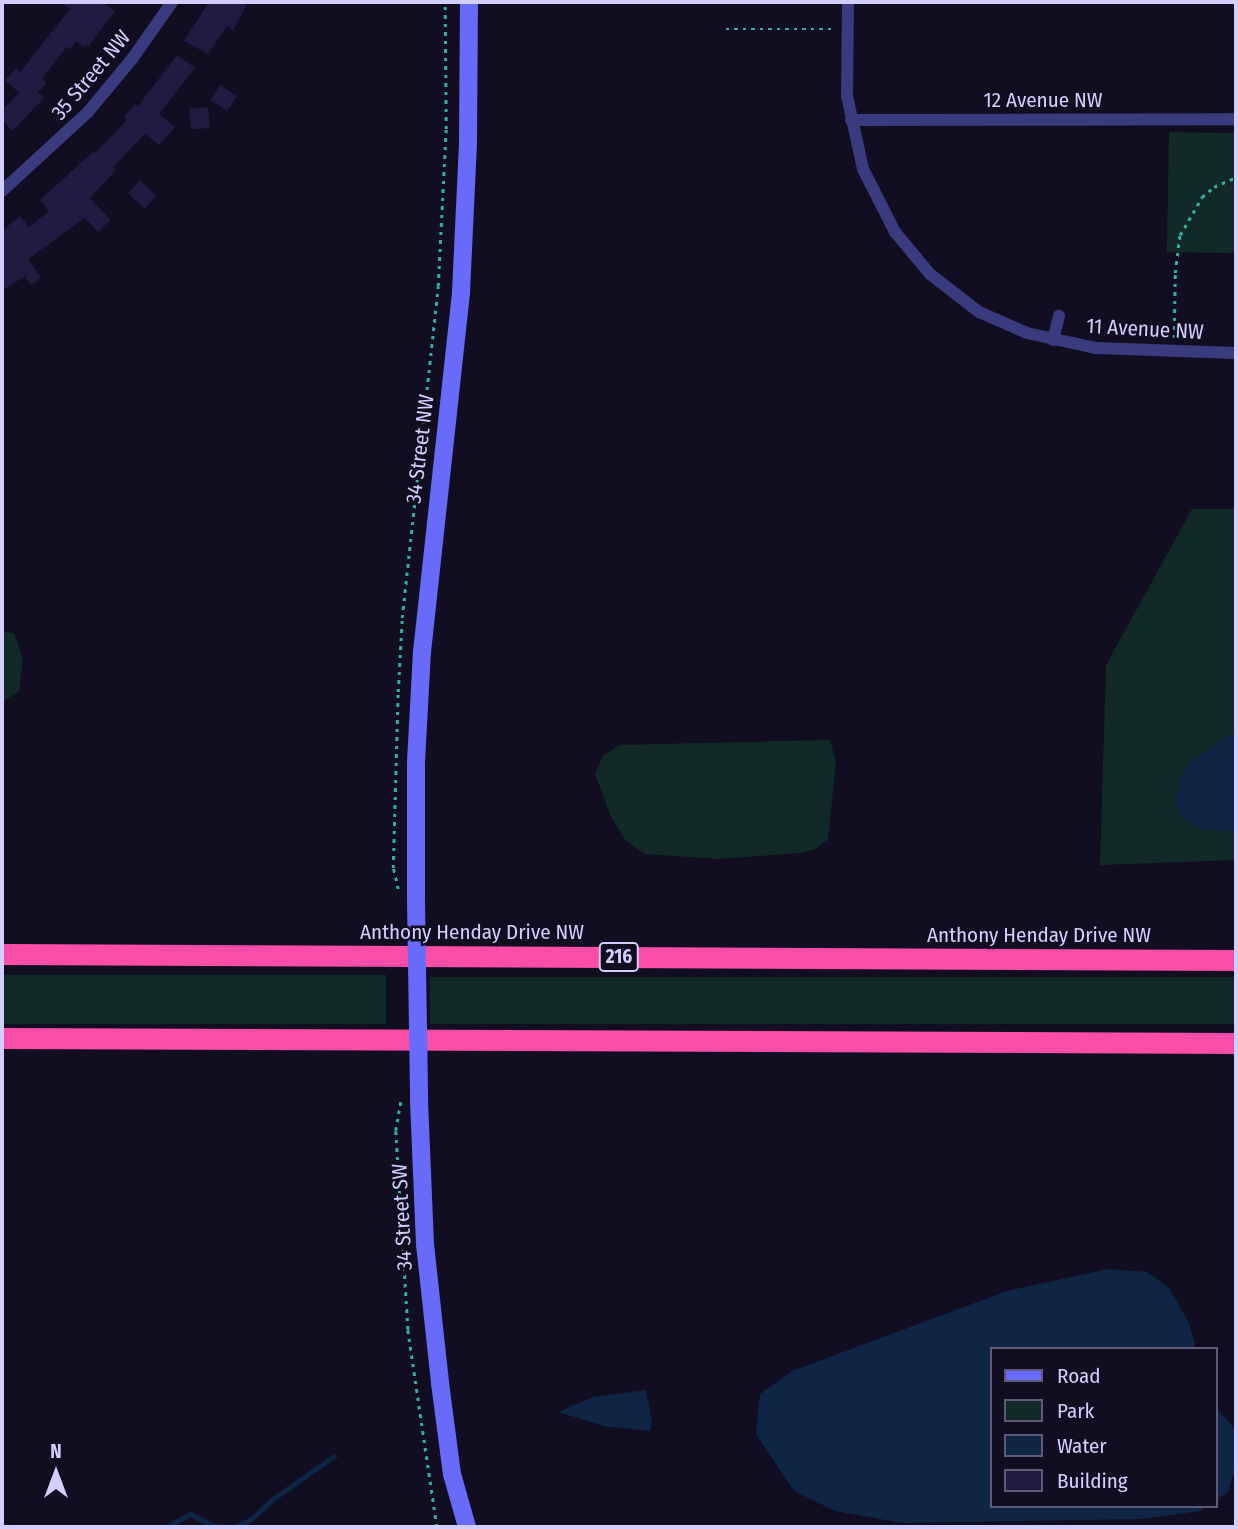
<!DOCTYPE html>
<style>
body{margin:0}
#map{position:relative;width:1238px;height:1529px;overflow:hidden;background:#100e20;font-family:"Fira Sans Condensed",sans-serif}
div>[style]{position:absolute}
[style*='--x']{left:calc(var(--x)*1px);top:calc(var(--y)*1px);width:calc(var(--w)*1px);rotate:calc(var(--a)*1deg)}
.green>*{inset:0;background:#112a28;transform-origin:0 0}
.water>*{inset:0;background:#0e2544}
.stream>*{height:4.5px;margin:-2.25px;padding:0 2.25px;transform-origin:2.25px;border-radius:2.25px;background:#0e2544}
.building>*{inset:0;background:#211a41;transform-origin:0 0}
.path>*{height:2.5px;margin-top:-1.25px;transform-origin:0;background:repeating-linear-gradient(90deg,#31afa2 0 3.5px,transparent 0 8.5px)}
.street>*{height:12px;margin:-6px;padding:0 6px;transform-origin:6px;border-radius:6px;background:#3a3a7e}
.secondary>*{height:18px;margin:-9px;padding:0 9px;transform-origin:9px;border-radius:9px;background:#686afa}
.highway>*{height:21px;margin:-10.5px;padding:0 10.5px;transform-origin:10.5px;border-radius:10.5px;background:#fa4da7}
.secondary-bridge>*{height:18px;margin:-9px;padding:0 9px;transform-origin:9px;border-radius:9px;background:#686afa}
span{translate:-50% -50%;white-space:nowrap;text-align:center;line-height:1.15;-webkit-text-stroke:5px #100e20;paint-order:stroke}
.shield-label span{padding:2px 5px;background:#100e20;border:2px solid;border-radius:5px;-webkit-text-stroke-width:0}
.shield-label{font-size:19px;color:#d2cefe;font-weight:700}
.street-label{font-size:21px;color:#d2cefe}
.frame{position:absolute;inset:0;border:4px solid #d2cefe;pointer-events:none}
.legend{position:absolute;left:990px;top:1347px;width:228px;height:161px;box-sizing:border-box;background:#100e20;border:2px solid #5e5b79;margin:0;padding:9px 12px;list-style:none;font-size:21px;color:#d2cefe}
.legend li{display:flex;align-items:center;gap:14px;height:35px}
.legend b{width:35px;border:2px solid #5e5b79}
.north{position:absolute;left:21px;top:1438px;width:70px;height:70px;-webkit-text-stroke:5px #100e20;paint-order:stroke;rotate:0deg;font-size:19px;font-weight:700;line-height:28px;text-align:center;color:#d2cefe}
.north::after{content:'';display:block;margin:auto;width:24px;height:32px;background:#d2cefe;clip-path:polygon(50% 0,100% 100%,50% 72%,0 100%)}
</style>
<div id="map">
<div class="green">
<i style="left:1169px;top:132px;width:67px;height:120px;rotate:1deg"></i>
<i style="clip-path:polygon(1192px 509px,1236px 509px,1236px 860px,1100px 865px,1106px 665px)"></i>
<i style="clip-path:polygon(2px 632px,14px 633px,23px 659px,19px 691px,2px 702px)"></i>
<i style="clip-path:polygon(830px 740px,836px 762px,828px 839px,816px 849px,802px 853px,718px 859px,645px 854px,625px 840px,611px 817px,595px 774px,603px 756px,619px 745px)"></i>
<i style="left:2px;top:975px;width:384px;height:49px"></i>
<i style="left:430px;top:977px;width:806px;height:47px"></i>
</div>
<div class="water">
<i style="clip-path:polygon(1236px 730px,1236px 832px,1202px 829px,1181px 816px,1176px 801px,1179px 782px,1188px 764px)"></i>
<i style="clip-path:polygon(1108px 1269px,1147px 1272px,1169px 1288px,1189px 1323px,1196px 1349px,991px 1349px,991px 1506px,1206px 1506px,1200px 1511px,1142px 1519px,902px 1523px,835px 1511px,794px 1491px,756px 1434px,760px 1394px,792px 1371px,1007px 1291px)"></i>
<i style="clip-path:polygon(646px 1390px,652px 1423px,650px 1431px,604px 1426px,558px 1412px,593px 1397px)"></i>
<i style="clip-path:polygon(1215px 1407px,1235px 1429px,1236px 1464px,1228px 1492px,1215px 1500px)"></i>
</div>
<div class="stream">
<i style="--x:166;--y:1527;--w:27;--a:-28"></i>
<i style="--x:190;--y:1514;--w:28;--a:26"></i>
<i style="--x:215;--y:1526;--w:16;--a:4"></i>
<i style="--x:234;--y:1527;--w:17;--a:-24"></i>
<i style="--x:250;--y:1520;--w:31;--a:-42"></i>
<i style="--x:273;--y:1499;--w:75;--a:-35.2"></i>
</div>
<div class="building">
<i style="clip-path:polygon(61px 2px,102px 2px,115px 11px,89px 46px,86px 44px,84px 47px,76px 41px,70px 49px,67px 47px,42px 78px,47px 83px,38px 92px,44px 98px,12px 131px,2px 120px,2px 110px,19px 93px,5px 80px,16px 68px,20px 72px,70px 9px)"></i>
<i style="clip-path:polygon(209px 2px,248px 2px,233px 30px,227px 26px,208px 54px,184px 41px)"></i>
<i style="clip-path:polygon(177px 55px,195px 68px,159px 114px,175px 127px,159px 145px,145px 134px,113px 167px,116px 170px,90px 198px,111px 220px,98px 232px,85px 218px,28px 259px,41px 278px,31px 285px,25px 276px,2px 291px,2px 231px,20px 216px,29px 227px,49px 211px,40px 200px,94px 151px,95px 153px,127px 120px,124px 117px,135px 104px,138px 106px)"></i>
<i style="left:220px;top:85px;width:20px;height:18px;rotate:33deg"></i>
<i style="left:208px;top:107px;width:21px;height:19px;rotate:85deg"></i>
<i style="left:140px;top:180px;width:23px;height:18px;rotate:43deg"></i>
</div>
<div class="path">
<i style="--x:726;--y:29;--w:108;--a:0"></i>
<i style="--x:1174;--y:338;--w:65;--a:-89.1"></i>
<i style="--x:1175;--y:273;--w:38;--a:-83"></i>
<i style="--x:1180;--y:235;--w:44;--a:-59.9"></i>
<i style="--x:1202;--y:197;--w:16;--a:-40"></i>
<i style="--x:1214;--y:187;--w:24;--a:-24"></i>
<i style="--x:398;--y:889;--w:22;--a:-103"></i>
<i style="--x:393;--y:868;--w:176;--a:-88.4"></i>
<i style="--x:398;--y:692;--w:74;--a:-86.9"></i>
<i style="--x:402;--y:618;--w:334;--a:-83.8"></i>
<i style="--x:438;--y:286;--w:157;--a:-87.1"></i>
<i style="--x:446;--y:129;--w:127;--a:-90.5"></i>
<i style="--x:401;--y:1102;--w:29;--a:100"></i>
<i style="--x:396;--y:1131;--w:199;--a:86.5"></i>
<i style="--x:408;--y:1330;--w:199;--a:81.6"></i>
</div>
<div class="street">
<i style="--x:848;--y:2;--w:94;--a:90.6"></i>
<i style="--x:847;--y:96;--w:75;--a:77.6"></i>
<i style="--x:863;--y:169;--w:71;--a:63.1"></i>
<i style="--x:895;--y:232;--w:55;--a:50.2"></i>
<i style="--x:930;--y:274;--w:62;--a:37.8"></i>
<i style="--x:979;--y:312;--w:52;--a:23.6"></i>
<i style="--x:1027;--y:333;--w:71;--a:12.3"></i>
<i style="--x:1096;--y:348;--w:140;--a:2"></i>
<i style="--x:851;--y:120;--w:385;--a:-0.1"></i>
<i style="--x:2;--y:191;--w:117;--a:-42.6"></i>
<i style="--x:88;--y:112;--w:69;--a:-50.3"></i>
<i style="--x:132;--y:59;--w:70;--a:-54.9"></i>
<i style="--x:1053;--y:340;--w:25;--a:-76"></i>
</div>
<div class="secondary">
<i style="--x:416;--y:901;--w:139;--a:-90"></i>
<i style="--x:416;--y:762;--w:110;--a:-86.9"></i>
<i style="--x:422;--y:652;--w:362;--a:-83.8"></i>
<i style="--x:461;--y:292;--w:151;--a:-87.3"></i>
<i style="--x:468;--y:141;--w:139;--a:-89.6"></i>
<i style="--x:419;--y:1101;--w:143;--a:87.6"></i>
<i style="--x:425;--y:1244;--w:140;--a:83.8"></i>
<i style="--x:440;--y:1383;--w:92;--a:82.5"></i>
<i style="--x:452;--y:1474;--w:55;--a:74.2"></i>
</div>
<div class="highway">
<i style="--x:2;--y:954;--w:1234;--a:0.28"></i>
<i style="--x:2;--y:1038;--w:1234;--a:0.23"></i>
</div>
<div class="secondary-bridge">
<i style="--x:416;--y:901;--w:200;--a:89.1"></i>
</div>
<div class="shield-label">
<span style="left:619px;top:957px">216</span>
</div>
<div class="street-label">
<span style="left:91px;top:75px;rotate:-50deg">35 Street NW</span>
<span style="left:1043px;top:100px">12 Avenue NW</span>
<span style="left:1145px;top:329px;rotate:3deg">11 Avenue NW</span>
<span style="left:420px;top:449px;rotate:-83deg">34 Street NW</span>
<span style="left:472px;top:932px">Anthony Henday Drive NW</span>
<span style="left:1039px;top:935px">Anthony Henday Drive NW</span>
<span style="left:402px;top:1217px;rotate:-93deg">34 Street SW</span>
</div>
<div class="frame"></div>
<ul class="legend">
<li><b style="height:9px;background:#686afa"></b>Road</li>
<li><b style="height:19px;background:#112a28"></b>Park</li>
<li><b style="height:19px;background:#0e2544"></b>Water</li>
<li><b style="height:19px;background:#211a41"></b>Building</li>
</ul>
<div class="north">N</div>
</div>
